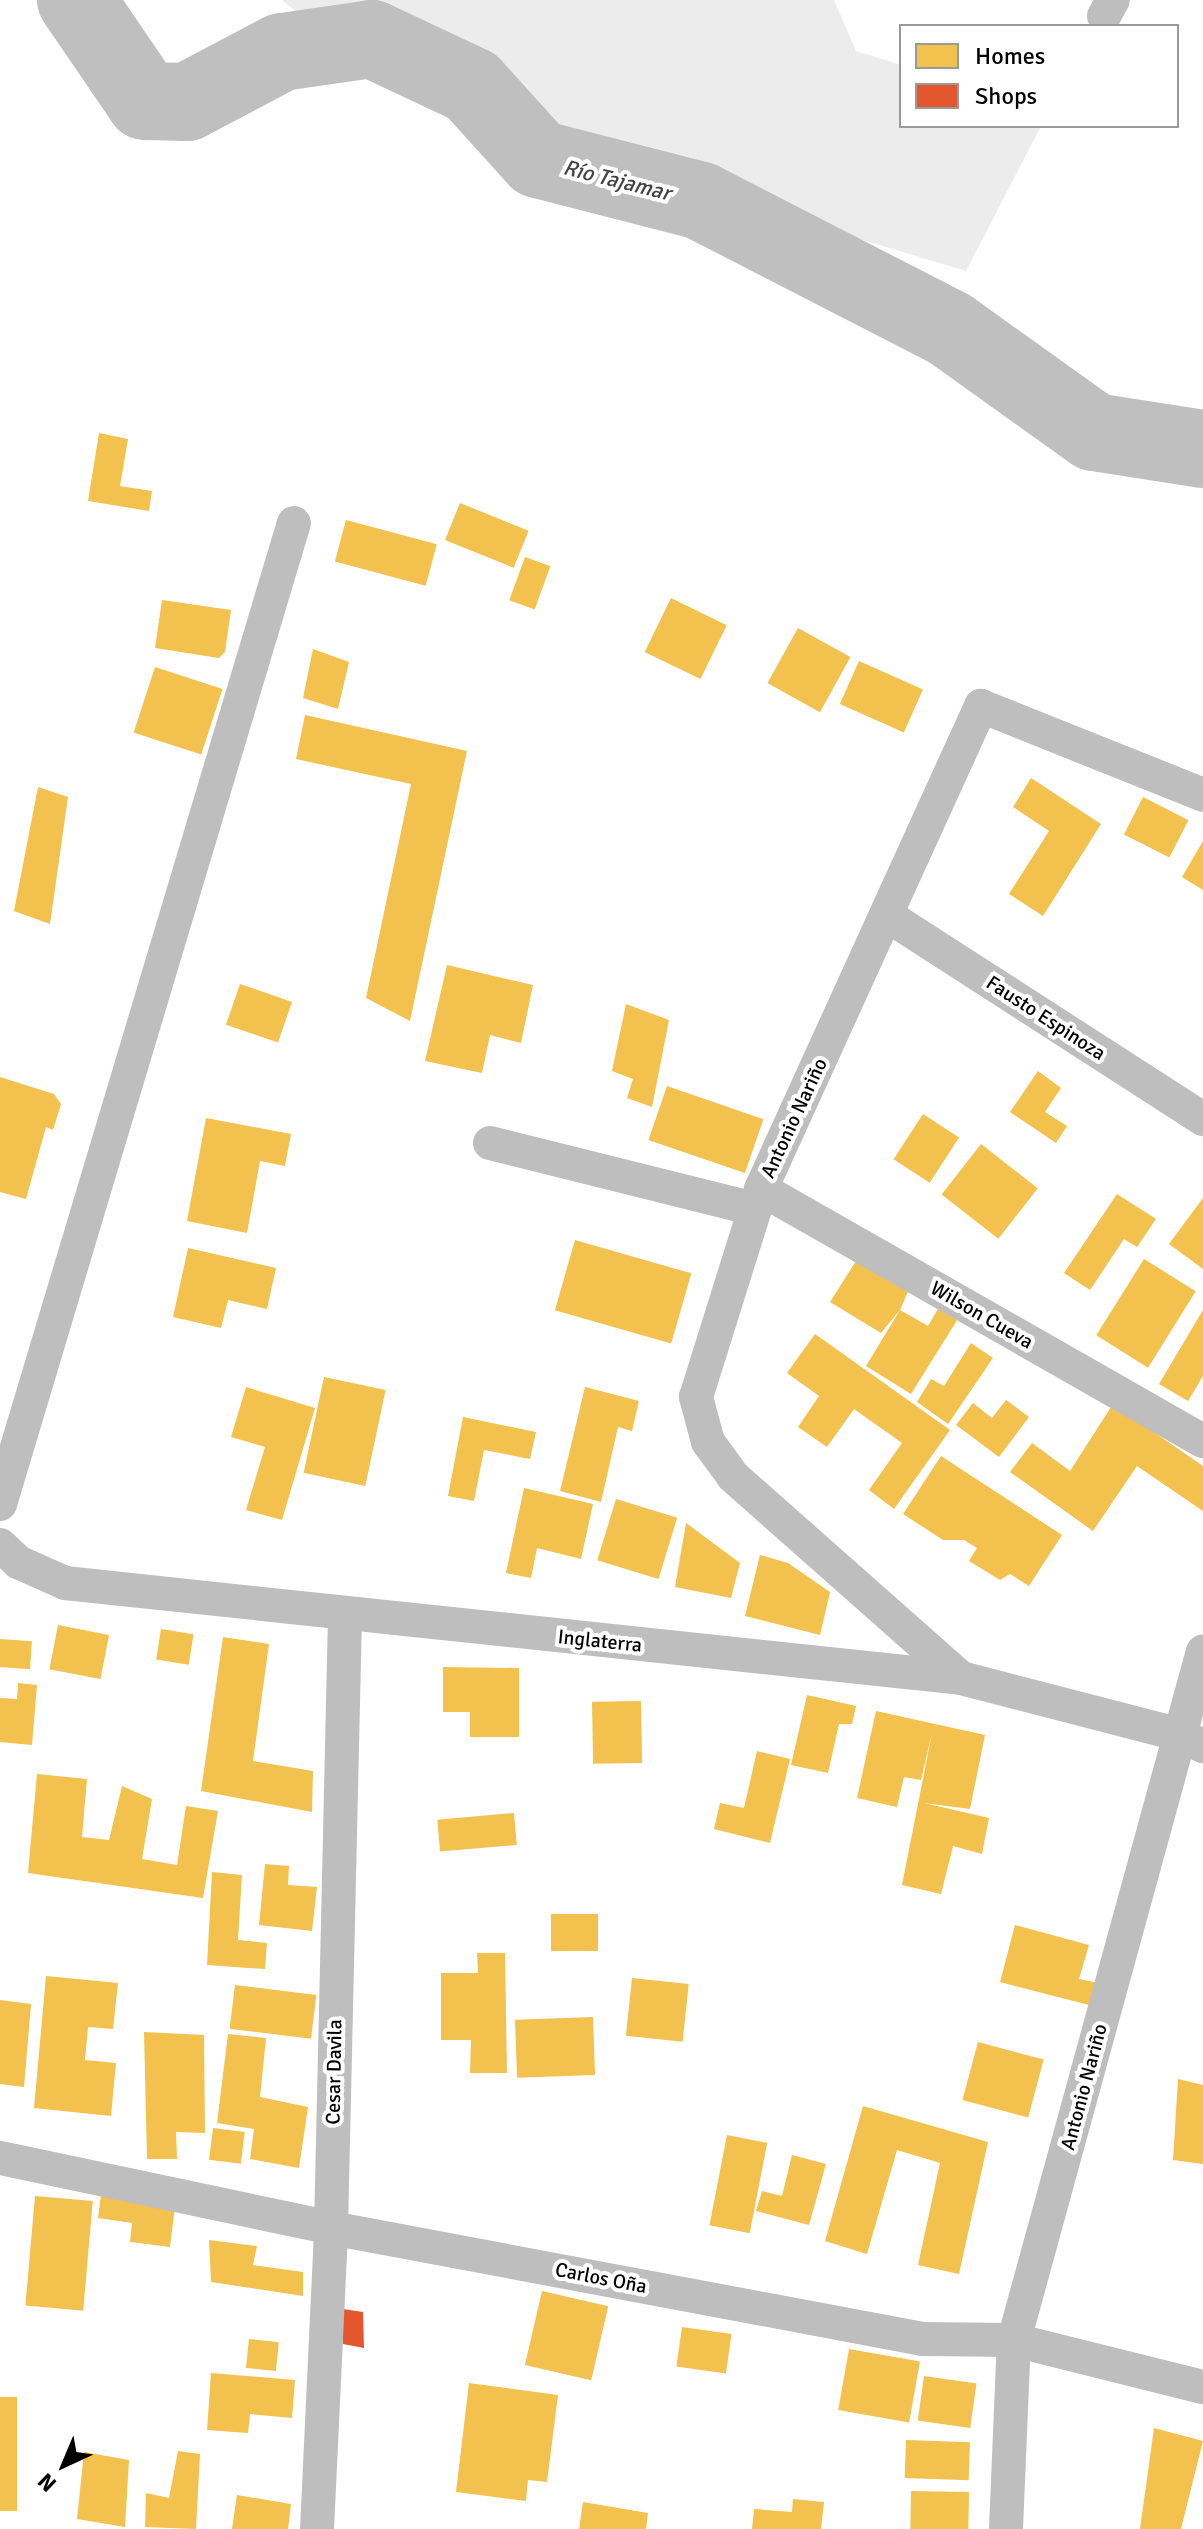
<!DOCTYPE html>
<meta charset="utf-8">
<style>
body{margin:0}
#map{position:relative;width:1203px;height:2529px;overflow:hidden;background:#fff;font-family:Signika,sans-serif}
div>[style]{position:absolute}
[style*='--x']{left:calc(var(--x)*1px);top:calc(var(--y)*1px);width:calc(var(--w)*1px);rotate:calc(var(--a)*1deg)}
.green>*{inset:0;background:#ececec}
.homes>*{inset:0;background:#f2c14e;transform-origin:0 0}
.shops>*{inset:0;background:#e4572e}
.river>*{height:78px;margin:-39px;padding:0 39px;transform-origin:39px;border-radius:39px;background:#bfbfbf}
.minor>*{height:34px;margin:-17px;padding:0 17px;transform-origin:17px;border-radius:17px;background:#bebebe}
span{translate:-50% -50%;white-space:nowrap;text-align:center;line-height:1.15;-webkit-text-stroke:8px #fff;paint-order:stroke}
.street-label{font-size:20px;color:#000}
.water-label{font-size:22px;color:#444;font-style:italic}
.legend{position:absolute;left:899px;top:24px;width:280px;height:104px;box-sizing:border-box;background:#fff;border:2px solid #999;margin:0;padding:10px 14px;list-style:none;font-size:24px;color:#000}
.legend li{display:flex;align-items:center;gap:16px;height:40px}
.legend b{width:40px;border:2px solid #999}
.north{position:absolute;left:24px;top:2425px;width:80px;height:80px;-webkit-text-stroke:6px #fff;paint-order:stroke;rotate:224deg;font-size:22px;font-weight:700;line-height:32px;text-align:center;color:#000}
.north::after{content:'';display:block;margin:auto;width:28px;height:36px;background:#000;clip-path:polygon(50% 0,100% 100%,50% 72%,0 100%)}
</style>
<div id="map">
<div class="green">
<i style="clip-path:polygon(282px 0,834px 0,856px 51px,901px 65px,901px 126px,1041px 126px,966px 271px,780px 215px,351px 56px)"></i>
</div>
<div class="homes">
<i style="clip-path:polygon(99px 433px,128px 439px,120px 486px,152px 491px,149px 511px,88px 501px)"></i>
<i style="left:460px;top:503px;width:74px;height:40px;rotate:22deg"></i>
<i style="left:346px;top:520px;width:94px;height:43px;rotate:15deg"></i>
<i style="left:525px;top:557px;width:27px;height:46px;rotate:20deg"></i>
<i style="left:671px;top:598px;width:62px;height:60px;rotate:26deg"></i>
<i style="clip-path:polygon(162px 600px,231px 610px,225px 652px,219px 658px,155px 648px)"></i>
<i style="left:798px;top:628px;width:60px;height:63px;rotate:29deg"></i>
<i style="clip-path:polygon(313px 649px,349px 662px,338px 709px,303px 698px)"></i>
<i style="left:859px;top:661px;width:70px;height:47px;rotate:24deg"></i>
<i style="left:155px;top:667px;width:71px;height:69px;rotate:18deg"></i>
<i style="clip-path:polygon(305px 715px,467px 751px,410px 1021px,366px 998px,411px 784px,296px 759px)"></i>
<i style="clip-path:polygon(1031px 778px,1101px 824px,1043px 916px,1009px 894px,1049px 831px,1013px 807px)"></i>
<i style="clip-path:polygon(38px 787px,68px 797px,50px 924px,14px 911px)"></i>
<i style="left:1143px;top:797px;width:51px;height:42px;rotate:27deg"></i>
<i style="clip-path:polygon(1203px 841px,1203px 890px,1182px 877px)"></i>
<i style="clip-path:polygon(447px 965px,533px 985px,521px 1043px,490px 1035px,482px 1073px,425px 1061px)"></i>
<i style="left:240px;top:984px;width:55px;height:43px;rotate:19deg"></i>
<i style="clip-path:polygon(626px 1004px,669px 1020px,652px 1107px,627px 1098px,633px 1079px,612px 1071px)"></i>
<i style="clip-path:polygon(1038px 1071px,1061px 1088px,1045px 1112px,1067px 1126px,1056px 1143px,1010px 1112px)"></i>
<i style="clip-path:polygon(0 1077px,54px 1094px,61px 1104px,53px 1130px,46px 1127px,26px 1199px,0 1192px)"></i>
<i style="left:667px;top:1086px;width:102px;height:57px;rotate:19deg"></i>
<i style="left:923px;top:1114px;width:43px;height:54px;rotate:33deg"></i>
<i style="clip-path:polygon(206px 1118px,291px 1134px,285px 1166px,260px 1161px,247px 1233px,187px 1221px)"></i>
<i style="left:981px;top:1144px;width:72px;height:64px;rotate:38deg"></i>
<i style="clip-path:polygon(1117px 1194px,1156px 1219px,1137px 1247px,1124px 1239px,1090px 1290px,1064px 1273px)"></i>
<i style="clip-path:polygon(1203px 1198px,1203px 1269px,1169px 1244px)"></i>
<i style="left:575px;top:1240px;width:121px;height:73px;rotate:16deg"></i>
<i style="clip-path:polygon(188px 1248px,276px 1268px,267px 1309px,228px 1300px,221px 1328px,173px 1317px)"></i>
<i style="clip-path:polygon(863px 1250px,913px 1280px,900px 1310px,881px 1333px,830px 1302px)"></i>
<i style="left:1144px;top:1259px;width:61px;height:90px;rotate:32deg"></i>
<i style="clip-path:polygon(945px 1297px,964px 1309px,911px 1394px,866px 1366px,900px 1310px,928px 1326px)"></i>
<i style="clip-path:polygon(1203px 1310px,1203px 1376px,1188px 1401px,1159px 1384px)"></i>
<i style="clip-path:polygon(815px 1334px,950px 1430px,894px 1509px,869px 1490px,902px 1443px,854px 1409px,827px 1447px,798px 1427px,819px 1396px,787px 1373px)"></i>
<i style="clip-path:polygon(971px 1343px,993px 1358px,948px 1424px,917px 1402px,931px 1379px,944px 1386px)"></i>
<i style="left:324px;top:1377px;width:63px;height:98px;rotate:12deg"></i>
<i style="clip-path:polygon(246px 1387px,315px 1408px,282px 1520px,246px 1510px,265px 1447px,231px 1437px)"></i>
<i style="clip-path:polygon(585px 1387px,639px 1401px,632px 1431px,618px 1427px,601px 1502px,560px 1491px)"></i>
<i style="clip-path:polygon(1006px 1400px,1029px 1417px,999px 1457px,956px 1425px,973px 1403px,992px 1418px)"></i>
<i style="clip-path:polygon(1113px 1404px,1203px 1466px,1203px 1511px,1137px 1466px,1093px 1531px,1010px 1472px,1032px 1443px,1070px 1471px)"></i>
<i style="clip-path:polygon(463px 1417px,536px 1432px,530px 1459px,484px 1450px,474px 1501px,448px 1496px)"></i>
<i style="clip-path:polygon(941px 1456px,1062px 1535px,1029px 1586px,1010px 1574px,1000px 1580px,969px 1561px,977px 1548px,964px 1540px,943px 1540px,903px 1514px)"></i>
<i style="clip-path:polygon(524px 1488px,593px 1504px,581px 1559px,537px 1548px,531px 1578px,506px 1573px)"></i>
<i style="left:616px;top:1499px;width:64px;height:64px;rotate:17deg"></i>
<i style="clip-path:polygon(686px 1523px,740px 1563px,731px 1598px,675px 1587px)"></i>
<i style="clip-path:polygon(760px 1555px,788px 1563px,830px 1592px,820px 1635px,745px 1616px)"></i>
<i style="left:58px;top:1625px;width:52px;height:45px;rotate:11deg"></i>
<i style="left:161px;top:1629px;width:33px;height:31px;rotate:9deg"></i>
<i style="clip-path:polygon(223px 1637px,269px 1644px,253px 1761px,313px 1771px,312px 1812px,201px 1791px)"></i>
<i style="left:0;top:1639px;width:32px;height:28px;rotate:4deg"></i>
<i style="clip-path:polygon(443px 1667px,519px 1668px,519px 1737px,470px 1737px,470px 1712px,443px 1712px)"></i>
<i style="clip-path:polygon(18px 1683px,37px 1685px,32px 1745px,0 1742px,0 1698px,17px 1699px)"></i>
<i style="clip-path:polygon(807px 1695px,856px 1706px,852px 1724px,839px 1724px,828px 1773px,791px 1765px)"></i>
<i style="left:641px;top:1701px;width:62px;height:49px;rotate:89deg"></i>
<i style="clip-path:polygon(876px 1711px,985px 1735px,970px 1809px,924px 1803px,989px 1818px,982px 1854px,953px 1846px,941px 1894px,902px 1885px,932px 1733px,921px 1780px,904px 1777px,897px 1807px,857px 1798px)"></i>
<i style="clip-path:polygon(757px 1751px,790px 1759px,770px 1843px,714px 1829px,720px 1803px,744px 1808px)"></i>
<i style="clip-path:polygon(37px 1774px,87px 1779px,82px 1837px,109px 1840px,122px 1786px,152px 1799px,142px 1859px,177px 1865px,186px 1806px,218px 1811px,203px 1898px,28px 1873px)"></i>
<i style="left:514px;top:1813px;width:32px;height:77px;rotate:85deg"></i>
<i style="clip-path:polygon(265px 1864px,289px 1866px,288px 1885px,317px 1887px,312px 1931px,259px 1925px)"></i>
<i style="clip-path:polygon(212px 1872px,242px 1875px,238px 1940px,267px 1943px,265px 1969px,207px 1965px)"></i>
<i style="left:598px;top:1914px;width:37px;height:47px;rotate:90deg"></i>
<i style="clip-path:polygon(1015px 1925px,1089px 1945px,1079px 1979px,1099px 1983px,1093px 2006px,1000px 1982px)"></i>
<i style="clip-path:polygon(477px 1953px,505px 1953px,507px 2073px,470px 2073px,471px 2040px,441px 2040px,441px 1973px,478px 1973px)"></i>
<i style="clip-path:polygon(46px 1976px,118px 1983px,113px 2029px,88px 2027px,85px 2060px,116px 2063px,111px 2116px,34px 2108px)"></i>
<i style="left:632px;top:1978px;width:57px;height:58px;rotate:6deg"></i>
<i style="left:235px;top:1985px;width:82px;height:44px;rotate:7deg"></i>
<i style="clip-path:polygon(0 2000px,31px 2004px,24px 2087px,0 2084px)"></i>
<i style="left:593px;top:2017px;width:58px;height:78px;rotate:88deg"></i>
<i style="clip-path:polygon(144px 2032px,204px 2035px,205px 2133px,176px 2132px,177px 2159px,147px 2159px)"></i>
<i style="clip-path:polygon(228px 2034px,266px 2038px,260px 2097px,308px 2107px,299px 2168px,250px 2159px,254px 2129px,217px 2123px)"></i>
<i style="left:978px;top:2042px;width:68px;height:60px;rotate:15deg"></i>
<i style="clip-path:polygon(1178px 2079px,1203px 2085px,1203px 2164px,1173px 2160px)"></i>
<i style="clip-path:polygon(863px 2106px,988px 2142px,959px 2274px,918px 2265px,940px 2163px,897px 2150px,867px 2254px,825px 2241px)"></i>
<i style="left:213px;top:2128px;width:32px;height:32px;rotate:7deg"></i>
<i style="left:727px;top:2135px;width:41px;height:92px;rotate:11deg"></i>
<i style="clip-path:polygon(792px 2155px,826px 2164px,809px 2225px,756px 2211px,762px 2191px,782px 2196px)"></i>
<i style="clip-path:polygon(101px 2195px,175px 2206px,170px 2247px,130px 2242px,132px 2223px,98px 2218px)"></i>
<i style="left:35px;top:2196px;width:58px;height:110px;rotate:5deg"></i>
<i style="clip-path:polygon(209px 2240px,257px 2246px,253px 2265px,303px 2272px,303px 2296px,211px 2282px)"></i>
<i style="left:542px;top:2291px;width:68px;height:76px;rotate:13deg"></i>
<i style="left:682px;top:2327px;width:50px;height:40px;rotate:8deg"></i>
<i style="left:249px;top:2339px;width:30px;height:29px;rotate:6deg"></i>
<i style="left:849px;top:2349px;width:72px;height:62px;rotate:10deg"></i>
<i style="clip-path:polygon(211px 2373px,295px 2380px,292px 2418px,250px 2414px,248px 2433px,207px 2430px)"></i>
<i style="left:924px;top:2376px;width:53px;height:45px;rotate:8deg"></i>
<i style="clip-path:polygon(469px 2383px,558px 2395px,547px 2482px,528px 2480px,526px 2501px,456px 2492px)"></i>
<i style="left:0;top:2397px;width:17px;height:114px"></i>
<i style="clip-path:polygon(1154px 2428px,1203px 2441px,1181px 2529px,1140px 2529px)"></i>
<i style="left:906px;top:2440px;width:64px;height:38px;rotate:2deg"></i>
<i style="clip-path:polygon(178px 2451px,200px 2454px,196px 2529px,145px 2527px,146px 2493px,169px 2498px)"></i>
<i style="clip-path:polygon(84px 2452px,129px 2460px,125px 2527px,77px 2519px)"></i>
<i style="left:911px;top:2491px;width:58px;height:38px;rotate:1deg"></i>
<i style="clip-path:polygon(237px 2495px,291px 2504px,288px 2529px,232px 2529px)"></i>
<i style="clip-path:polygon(793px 2499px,824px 2502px,821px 2529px,752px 2529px,754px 2509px,792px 2512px)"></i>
<i style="clip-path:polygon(583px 2502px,648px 2513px,646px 2529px,579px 2529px)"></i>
</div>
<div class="shops">
<i style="clip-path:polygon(343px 2309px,363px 2312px,364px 2348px,343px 2344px)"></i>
</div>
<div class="river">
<i style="--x:76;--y:0;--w:122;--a:55.7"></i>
<i style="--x:145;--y:101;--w:42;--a:1.4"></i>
<i style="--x:187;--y:102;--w:107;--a:-27.8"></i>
<i style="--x:282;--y:52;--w:91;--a:-8.2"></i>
<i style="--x:372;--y:39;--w:110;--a:25.2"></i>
<i style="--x:472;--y:86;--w:98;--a:47.9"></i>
<i style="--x:538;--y:159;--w:168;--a:14.4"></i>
<i style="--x:701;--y:201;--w:280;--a:27.2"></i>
<i style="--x:950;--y:329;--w:177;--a:35.6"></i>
<i style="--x:1094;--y:432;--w:110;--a:8.9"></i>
</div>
<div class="minor">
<i style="--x:1104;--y:16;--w:18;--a:-61"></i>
<i style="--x:888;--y:916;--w:375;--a:32.8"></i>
<i style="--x:490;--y:1143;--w:273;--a:14"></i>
<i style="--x:761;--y:1189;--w:509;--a:29.69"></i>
<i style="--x:0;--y:1504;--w:1024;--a:-73.32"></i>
<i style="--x:0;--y:1545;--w:25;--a:43"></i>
<i style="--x:18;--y:1562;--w:51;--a:24.1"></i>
<i style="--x:65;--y:1583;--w:901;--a:6.05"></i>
<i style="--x:961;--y:1678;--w:227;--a:14.5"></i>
<i style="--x:1181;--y:1735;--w:25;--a:27"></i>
<i style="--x:961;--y:1678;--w:305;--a:-138.5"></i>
<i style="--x:733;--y:1476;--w:42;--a:-126.3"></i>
<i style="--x:708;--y:1442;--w:47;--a:-104.9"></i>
<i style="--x:696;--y:1397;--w:218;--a:-72.6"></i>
<i style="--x:761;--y:1189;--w:531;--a:-65.51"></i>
<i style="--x:981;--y:706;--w:239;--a:21.8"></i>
<i style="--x:0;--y:2158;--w:338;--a:11.9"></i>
<i style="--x:331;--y:2228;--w:602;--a:10.62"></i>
<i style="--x:923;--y:2339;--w:91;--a:0.6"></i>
<i style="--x:1014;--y:2340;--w:195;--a:14"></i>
<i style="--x:317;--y:2529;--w:301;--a:-87.3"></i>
<i style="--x:331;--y:2228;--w:614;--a:-88.69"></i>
<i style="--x:1006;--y:2529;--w:189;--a:-87.6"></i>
<i style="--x:1014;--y:2340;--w:714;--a:-74.66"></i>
</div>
<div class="street-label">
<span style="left:1046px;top:1018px;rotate:33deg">Fausto Espinoza</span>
<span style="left:794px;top:1118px;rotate:-65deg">Antonio Nariño</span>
<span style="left:982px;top:1315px;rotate:30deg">Wilson Cueva</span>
<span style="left:600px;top:1641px;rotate:6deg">Inglaterra</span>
<span style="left:334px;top:2072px;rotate:-89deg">Cesar Davila</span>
<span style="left:1084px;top:2087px;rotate:-75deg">Antonio Nariño</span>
<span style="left:601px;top:2278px;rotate:11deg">Carlos Oña</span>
</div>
<div class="water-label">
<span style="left:617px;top:180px;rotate:14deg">Río Tajamar</span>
</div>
<ul class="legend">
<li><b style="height:22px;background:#f2c14e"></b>Homes</li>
<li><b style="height:22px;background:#e4572e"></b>Shops</li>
</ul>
<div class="north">N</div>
</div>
